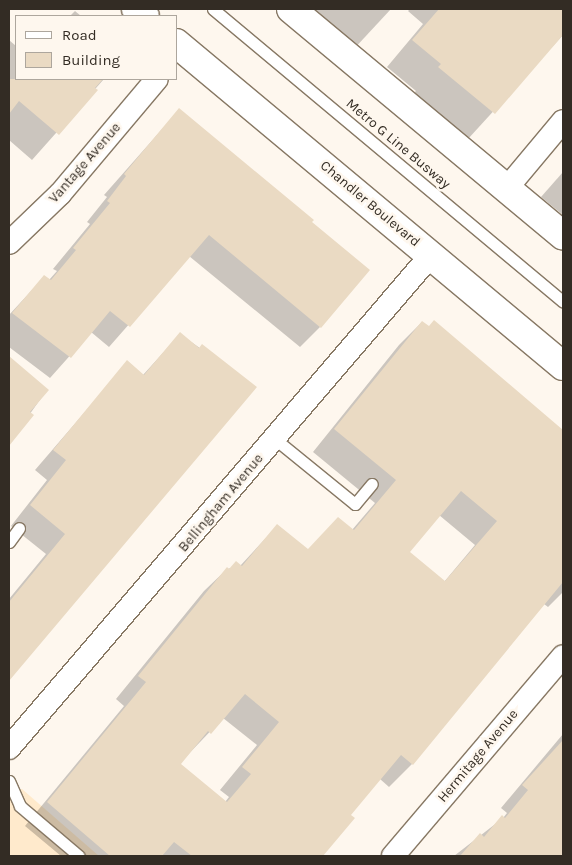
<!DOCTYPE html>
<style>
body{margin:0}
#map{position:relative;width:572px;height:865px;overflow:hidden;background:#fef7ee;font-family:Karla,sans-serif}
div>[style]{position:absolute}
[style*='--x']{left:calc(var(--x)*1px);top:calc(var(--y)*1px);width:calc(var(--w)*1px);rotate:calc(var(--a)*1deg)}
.built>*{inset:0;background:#ffeacc}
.shadow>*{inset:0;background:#0003}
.building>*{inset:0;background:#eadac3}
.roads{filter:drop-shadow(1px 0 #877864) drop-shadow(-1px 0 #877864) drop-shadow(0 1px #877864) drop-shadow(0 -1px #877864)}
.lane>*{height:11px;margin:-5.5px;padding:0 5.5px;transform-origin:5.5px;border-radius:5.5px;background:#fff}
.street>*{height:22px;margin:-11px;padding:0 11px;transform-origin:11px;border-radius:11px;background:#fff}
.secondary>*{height:28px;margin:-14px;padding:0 14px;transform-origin:14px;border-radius:14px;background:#fff}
span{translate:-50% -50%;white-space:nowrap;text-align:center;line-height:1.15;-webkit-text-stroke:5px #fef7ee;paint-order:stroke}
.street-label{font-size:14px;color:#332c24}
.frame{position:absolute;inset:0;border:10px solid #332c24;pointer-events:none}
.legend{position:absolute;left:15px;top:15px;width:162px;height:65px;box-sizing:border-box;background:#fef7ee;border:1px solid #ada69d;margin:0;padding:6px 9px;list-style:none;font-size:15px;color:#332c24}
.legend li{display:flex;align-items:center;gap:10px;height:25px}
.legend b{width:25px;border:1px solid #ada69d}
</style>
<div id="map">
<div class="built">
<i style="clip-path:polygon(22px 789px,99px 856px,9px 856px,9px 793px)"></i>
</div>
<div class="shadow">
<i style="clip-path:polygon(301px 9px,391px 9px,352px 51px)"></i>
<i style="clip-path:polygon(410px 9px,563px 9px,563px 35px,468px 139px,413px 94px,416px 91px,387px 67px,423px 24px,408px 11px)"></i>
<i style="clip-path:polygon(75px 11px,81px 16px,70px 16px)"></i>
<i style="clip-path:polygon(9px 40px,16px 46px,16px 79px,104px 79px,32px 160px,9px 140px)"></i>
<i style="clip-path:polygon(179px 110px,311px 222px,320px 327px,300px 347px,189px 256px,109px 347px,91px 332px,50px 378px,9px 347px,9px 315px,44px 277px,49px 280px,57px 271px,53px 269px,90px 224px,87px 222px,107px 197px,104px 195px)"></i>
<i style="clip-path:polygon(563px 172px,563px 215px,541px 197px)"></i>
<i style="clip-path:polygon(evenodd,422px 322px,428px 328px,434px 322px,563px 431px,563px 592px,548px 607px,544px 604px,412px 764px,389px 787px,380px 779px,349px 815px,353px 818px,322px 856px,61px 856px,25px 826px,124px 706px,116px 699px,204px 591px,227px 569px,240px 566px,277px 526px,307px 550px,352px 530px,375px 503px,313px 452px,399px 345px,422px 322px,439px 515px,475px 545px,444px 582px,408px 552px,439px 515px,422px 322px,223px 718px,257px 745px,220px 790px,229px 797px,225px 802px,179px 764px,223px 718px)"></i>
<i style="clip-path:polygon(180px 334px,255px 387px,9px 678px,9px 599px,46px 554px,11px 526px,47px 480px,35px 470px,128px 362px,143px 375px)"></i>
<i style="clip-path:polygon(9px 358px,47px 390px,9px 443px)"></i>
<i style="clip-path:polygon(563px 734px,563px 787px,557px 794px,563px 799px,563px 856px,454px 856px,503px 818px,507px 813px,501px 808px)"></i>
</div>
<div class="building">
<i style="clip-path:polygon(439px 9px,563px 9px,563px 35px,495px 114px,438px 67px,441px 64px,412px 40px)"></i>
<i style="clip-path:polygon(9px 79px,103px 79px,95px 88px,98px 90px,59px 135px,19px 101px,9px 114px)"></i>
<i style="clip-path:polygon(179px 108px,314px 220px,312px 222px,370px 270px,321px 328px,209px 235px,130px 327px,110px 311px,71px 358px,12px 313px,44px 275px,51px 280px,76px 250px,73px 248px,110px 203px,107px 201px,126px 176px,124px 174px)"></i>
<i style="clip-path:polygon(evenodd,434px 320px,563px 430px,563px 582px,413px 765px,401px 755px,351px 815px,355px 818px,323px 856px,192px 856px,174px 842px,162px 856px,110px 856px,47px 802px,146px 682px,138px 676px,227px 567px,229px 569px,236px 561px,242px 566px,277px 524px,308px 549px,338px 517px,354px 530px,396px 480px,334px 429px,422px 321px,429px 326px,434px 320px,461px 491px,497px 521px,445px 581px,410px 552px,461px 491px,434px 320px,245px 694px,279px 722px,242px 767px,251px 774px,227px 802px,181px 764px,208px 731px,211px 734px,245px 694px)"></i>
<i style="clip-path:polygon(180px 332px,199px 348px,202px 344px,257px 387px,9px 681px,9px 602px,65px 534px,30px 505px,66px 460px,53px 450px,127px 360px,144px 375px)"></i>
<i style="clip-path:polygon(9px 356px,49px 390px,30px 412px,34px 415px,9px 446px)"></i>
<i style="clip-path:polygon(563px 740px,563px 856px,460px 856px,480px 833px,484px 837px,502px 815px,505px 818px,528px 790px,522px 785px)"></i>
</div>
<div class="roads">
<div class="lane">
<i style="--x:213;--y:9;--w:456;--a:39.9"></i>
<i style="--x:275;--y:439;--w:103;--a:39.1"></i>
<i style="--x:355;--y:504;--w:26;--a:-50"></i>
<i style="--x:9;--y:542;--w:17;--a:-54"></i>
<i style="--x:9;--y:781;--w:27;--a:66"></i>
<i style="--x:20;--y:806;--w:77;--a:40.3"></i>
</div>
<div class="street">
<i style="--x:507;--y:188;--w:87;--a:-50.1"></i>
<i style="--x:9;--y:243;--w:71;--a:-43.9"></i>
<i style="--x:60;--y:194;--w:150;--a:-49.9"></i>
<i style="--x:9;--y:748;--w:649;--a:-49.44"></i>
<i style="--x:393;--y:856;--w:262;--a:-49.6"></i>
</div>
<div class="secondary">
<i style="--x:136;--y:9;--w:11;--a:38"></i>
<i style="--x:291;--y:9;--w:354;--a:39.8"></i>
<i style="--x:176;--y:43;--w:504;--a:39.85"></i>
</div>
</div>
<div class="street-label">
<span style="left:398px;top:144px;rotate:40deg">Metro G Line Busway</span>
<span style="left:85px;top:163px;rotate:-49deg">Vantage Avenue</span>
<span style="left:370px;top:204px;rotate:40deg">Chandler Boulevard</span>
<span style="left:221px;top:503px;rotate:-50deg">Bellingham Avenue</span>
<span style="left:478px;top:756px;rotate:-50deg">Hermitage Avenue</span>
</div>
<div class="frame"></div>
<ul class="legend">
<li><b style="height:6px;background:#fff"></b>Road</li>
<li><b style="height:14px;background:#eadac3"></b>Building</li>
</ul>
</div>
